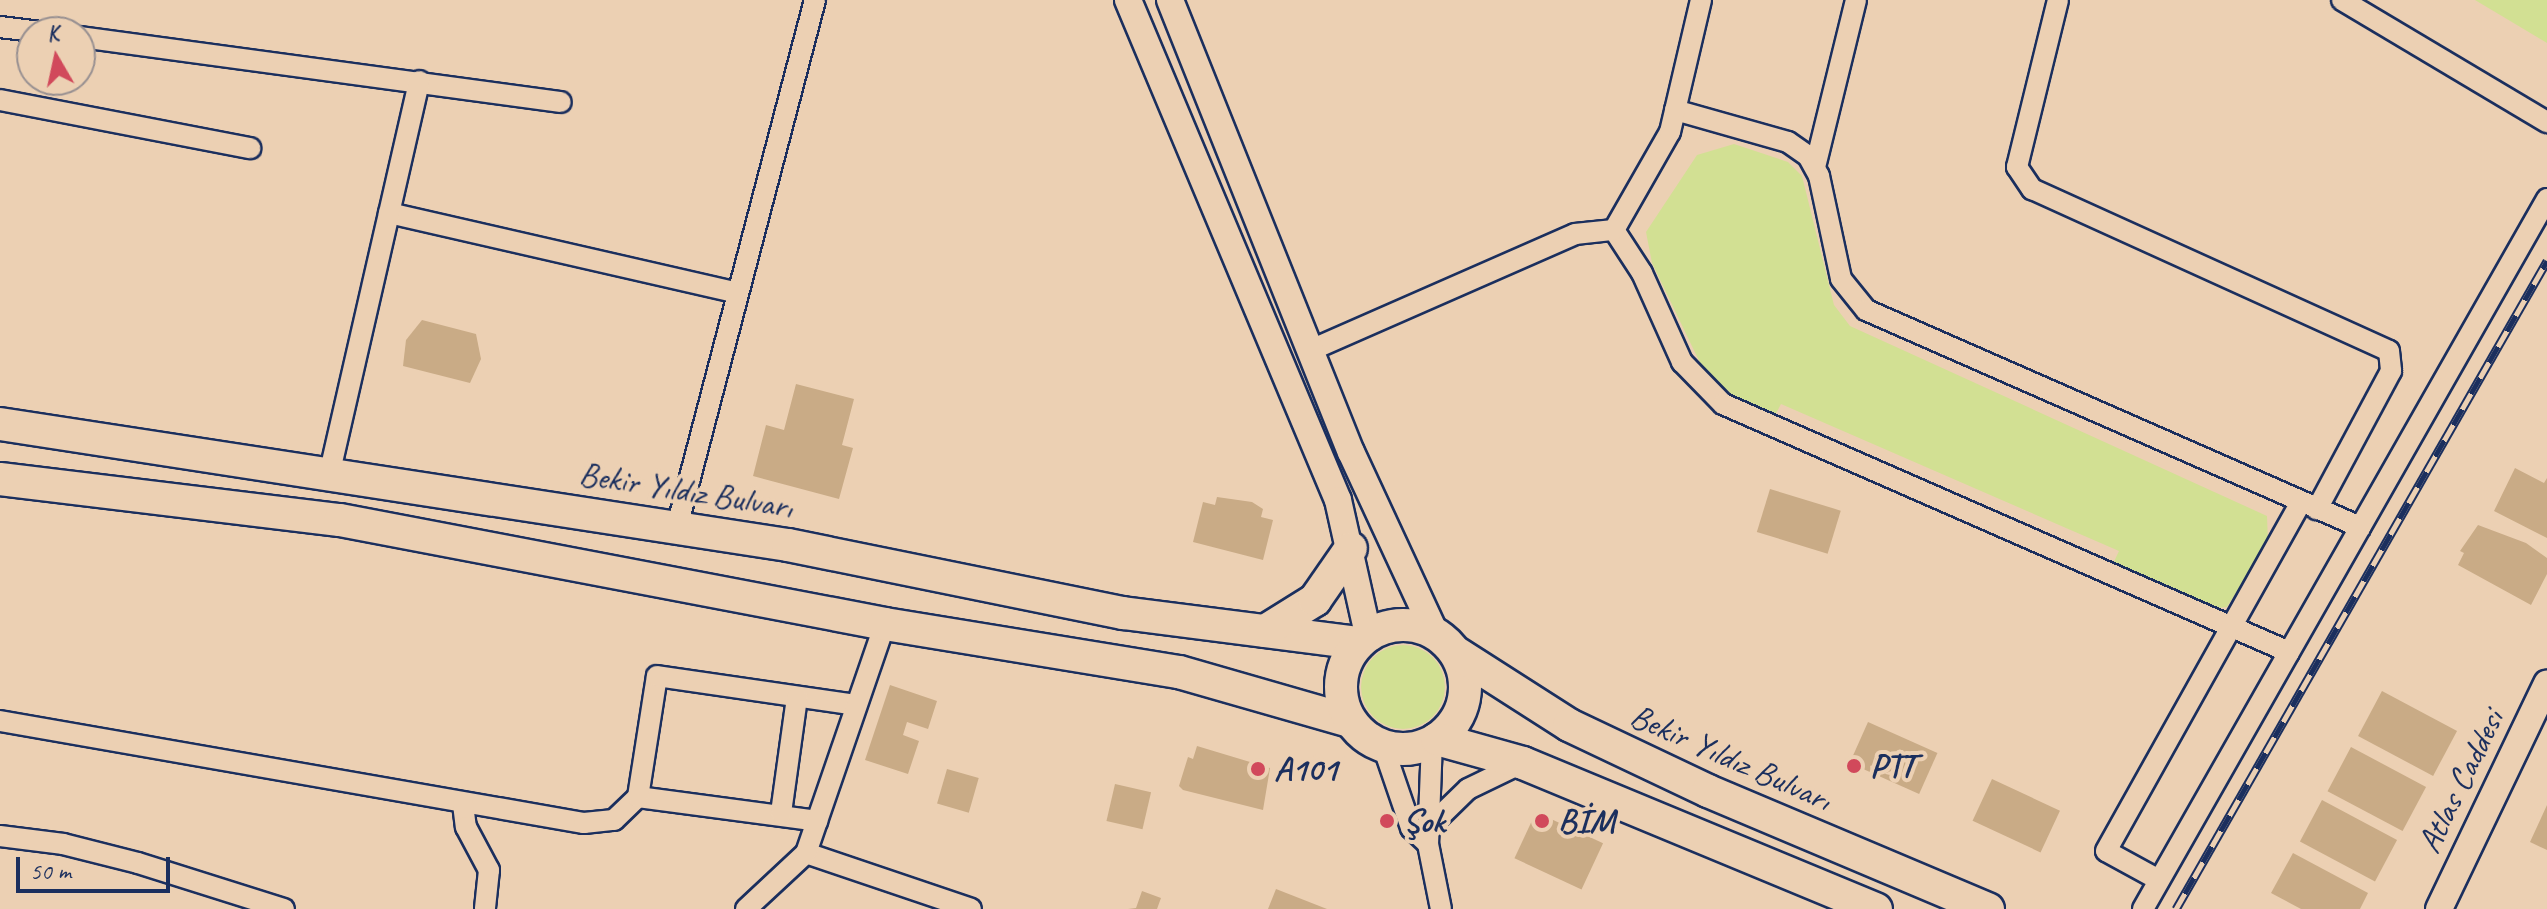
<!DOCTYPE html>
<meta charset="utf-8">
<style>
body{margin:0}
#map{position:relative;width:2547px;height:909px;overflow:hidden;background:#ecd0b3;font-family:Caveat,sans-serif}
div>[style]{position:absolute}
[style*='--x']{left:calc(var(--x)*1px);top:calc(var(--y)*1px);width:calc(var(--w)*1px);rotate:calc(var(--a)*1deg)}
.green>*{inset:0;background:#d2e093}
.round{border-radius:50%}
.building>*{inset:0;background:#c9ab86;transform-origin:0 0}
.roads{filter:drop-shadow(2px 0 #1b2f5e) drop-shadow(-2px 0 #1b2f5e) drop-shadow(0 2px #1b2f5e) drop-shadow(0 -2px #1b2f5e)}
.minor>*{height:20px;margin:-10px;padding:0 10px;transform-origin:10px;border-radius:10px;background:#ecd0b3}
.tertiary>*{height:26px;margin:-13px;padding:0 13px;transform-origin:13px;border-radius:13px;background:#ecd0b3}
.primary>*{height:32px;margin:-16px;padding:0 16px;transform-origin:16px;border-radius:16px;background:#ecd0b3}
.primary>.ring{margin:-16px;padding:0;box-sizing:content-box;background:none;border:32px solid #ecd0b3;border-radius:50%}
.rail>*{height:9px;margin-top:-4.5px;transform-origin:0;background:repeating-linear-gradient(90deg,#ecd0b3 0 18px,#1b2f5e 0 36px);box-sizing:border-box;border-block:2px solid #1b2f5e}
.dots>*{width:22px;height:22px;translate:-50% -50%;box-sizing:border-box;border:4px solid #ecd0b3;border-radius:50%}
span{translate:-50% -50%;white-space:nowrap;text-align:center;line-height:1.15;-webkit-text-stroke:8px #ecd0b3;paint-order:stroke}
.street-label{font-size:34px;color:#1b2f5e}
.poi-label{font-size:34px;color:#1b2f5e;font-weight:700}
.left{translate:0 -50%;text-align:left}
.north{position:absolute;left:16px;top:16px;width:80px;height:80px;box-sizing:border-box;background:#ecd0b3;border:2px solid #989091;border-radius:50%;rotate:351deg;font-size:22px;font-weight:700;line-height:32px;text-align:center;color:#1b2f5e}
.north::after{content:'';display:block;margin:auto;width:28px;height:36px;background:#d1495b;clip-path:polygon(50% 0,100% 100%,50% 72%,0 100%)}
.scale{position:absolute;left:16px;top:857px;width:154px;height:36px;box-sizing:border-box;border:4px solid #1b2f5e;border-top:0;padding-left:10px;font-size:24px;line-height:28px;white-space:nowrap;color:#1b2f5e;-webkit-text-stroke:6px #ecd0b3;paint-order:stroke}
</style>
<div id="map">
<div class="green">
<i style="clip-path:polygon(2475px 0,2547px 0,2547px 43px)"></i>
<i style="clip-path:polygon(1734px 144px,1788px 162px,1802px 176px,1834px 305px,1850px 326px,2267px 516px,2268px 542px,2227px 607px,2217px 608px,2111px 568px,2119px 551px,1781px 404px,1773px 419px,1732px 395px,1702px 367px,1652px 263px,1646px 232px,1697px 155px)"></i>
<i class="round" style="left:1361px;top:645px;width:84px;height:84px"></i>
</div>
<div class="building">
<i style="clip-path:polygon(422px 320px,476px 334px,481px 359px,470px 383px,403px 366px,406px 340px)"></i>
<i style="clip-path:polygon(796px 384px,854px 399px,842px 445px,853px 448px,839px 499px,753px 476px,766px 425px,784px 430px)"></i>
<i style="clip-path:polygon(2515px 468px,2544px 483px,2547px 478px,2547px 538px,2494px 511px)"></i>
<i style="left:1770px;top:489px;width:74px;height:45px;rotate:17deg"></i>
<i style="clip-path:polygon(1217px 497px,1252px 502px,1263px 509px,1261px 517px,1273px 520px,1263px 560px,1193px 542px,1203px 502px,1215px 505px)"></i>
<i style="clip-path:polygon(2478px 525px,2526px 543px,2547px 558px,2547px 574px,2531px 605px,2458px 565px,2464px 553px,2460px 551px)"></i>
<i style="clip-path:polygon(890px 685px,937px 701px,928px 729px,907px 722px,903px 735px,919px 741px,908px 774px,865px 760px)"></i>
<i style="left:2382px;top:691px;width:85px;height:51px;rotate:28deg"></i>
<i style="left:1868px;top:722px;width:76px;height:45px;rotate:24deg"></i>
<i style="clip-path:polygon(1197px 746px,1270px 768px,1263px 810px,1183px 790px,1179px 786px,1188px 757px,1193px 759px)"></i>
<i style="left:2351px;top:747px;width:85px;height:50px;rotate:28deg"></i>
<i style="left:947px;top:769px;width:33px;height:36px;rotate:16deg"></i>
<i style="left:1992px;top:779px;width:75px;height:46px;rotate:25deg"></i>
<i style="left:1115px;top:784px;width:37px;height:38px;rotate:13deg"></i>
<i style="left:2322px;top:800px;width:85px;height:47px;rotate:28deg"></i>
<i style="clip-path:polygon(2547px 805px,2547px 850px,2530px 842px)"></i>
<i style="left:1536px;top:812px;width:74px;height:51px;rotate:25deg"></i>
<i style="clip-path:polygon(2293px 853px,2368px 893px,2360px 909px,2301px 909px,2271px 893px)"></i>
<i style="clip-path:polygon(1276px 889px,1327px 909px,1268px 909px)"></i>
<i style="clip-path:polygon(1142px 891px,1161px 898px,1157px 909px,1128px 909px,1136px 908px)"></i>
</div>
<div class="roads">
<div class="minor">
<i style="--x:2058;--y:0;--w:172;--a:103.8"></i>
<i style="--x:2017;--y:167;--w:27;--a:56"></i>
<i style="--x:2032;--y:189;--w:392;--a:24.4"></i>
<i style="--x:2389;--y:351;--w:20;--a:84"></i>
<i style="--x:2391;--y:371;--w:157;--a:118.2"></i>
<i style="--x:2342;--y:0;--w:239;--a:30.8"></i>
<i style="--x:0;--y:27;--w:39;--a:7"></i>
<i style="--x:80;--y:37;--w:485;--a:7.7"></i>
<i style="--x:0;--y:100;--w:255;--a:10.9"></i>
<i style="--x:1675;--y:110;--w:117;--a:15.8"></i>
<i style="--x:1788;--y:142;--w:24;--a:35"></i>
<i style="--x:1808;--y:156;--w:23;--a:61"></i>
<i style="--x:1819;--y:176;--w:105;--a:77.9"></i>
<i style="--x:1841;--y:279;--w:40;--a:51"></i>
<i style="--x:1866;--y:310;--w:540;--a:23.71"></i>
<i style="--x:1815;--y:167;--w:172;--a:-76.2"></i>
<i style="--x:389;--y:213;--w:354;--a:12.9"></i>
<i style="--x:1614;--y:230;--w:51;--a:56.9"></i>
<i style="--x:1642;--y:273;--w:98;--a:65.8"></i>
<i style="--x:1682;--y:362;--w:59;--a:45.7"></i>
<i style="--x:1723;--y:404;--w:618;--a:23.66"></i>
<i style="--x:1614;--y:230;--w:113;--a:-60.3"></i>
<i style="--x:1670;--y:132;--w:136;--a:-76.8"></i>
<i style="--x:1311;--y:350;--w:288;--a:-23.7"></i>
<i style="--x:1575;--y:234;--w:39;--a:-6"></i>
<i style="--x:330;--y:471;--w:400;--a:-77.1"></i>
<i style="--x:677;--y:527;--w:545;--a:-75.33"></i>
<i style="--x:0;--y:721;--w:593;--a:9.91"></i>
<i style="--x:584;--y:823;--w:30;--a:-6"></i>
<i style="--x:614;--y:820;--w:33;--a:-44"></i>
<i style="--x:638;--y:797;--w:181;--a:7.6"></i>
<i style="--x:1432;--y:741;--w:103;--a:92.2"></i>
<i style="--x:1428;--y:844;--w:66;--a:78.7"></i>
<i style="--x:1383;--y:746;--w:87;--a:71.1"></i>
<i style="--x:1411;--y:828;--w:23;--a:43"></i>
<i style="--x:638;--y:797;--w:122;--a:-81.1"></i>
<i style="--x:657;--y:676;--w:201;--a:8.3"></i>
<i style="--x:463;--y:804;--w:23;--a:83"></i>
<i style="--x:466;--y:827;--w:49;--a:61.9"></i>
<i style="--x:489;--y:870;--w:39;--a:96"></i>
<i style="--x:781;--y:813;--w:117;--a:-82.1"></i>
<i style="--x:1432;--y:824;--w:50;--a:-44.2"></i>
<i style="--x:1468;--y:789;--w:58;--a:-25.7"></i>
<i style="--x:0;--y:836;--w:64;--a:7.2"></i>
<i style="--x:63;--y:844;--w:77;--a:14.2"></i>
<i style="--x:138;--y:863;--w:153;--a:17.5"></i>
<i style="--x:806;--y:853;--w:174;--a:18.7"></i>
<i style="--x:2159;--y:880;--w:60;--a:-151.3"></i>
<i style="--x:2106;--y:851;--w:400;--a:-60.8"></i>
<i style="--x:746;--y:909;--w:82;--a:-43"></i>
<i style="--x:806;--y:853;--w:242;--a:-71"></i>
<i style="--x:2143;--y:909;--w:817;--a:-60.36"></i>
</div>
<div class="tertiary">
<i style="--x:1128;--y:0;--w:542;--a:67.22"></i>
<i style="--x:1338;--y:500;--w:137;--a:77.4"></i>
<i style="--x:1170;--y:0;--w:487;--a:68.2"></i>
<i style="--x:1351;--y:452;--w:200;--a:65.1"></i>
<i style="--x:2439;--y:909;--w:250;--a:-64.4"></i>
</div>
<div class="primary">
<i style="--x:0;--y:424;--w:797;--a:8.73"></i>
<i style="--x:788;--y:545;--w:342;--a:11.5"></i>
<i style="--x:1123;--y:613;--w:236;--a:7.3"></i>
<i style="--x:0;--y:479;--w:342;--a:6.9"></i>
<i style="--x:340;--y:520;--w:555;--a:10.8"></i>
<i style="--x:885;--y:624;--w:298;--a:9.3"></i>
<i style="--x:1179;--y:672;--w:178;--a:16"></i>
<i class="ring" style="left:1341px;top:625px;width:92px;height:92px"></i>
<i style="--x:1265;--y:631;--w:59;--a:-31.8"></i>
<i style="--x:1315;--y:600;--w:63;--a:-55.3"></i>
<i style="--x:1455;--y:652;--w:135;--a:32.6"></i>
<i style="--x:1569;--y:725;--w:154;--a:25.4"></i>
<i style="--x:1708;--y:791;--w:304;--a:22.9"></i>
<i style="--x:1437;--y:739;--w:89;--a:15.6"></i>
<i style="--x:1523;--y:763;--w:382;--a:22.5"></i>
</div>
</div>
<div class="rail">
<i style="--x:2176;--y:909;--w:747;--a:-60.21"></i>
</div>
<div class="dots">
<i style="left:1854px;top:766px;background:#d1495b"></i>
<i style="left:1258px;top:769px;background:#d1495b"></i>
<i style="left:1387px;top:821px;background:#d1495b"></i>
<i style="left:1542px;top:821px;background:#d1495b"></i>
</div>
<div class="street-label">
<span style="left:686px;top:490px;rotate:9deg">Bekir Yıldız Bulvarı</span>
<span style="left:1731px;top:757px;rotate:24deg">Bekir Yıldız Bulvarı</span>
<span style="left:2460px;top:781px;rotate:-64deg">Atlas Caddesi</span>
</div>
<div class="poi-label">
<span class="left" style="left:1870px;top:766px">PTT</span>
<span class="left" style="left:1274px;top:769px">A101</span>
<span class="left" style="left:1403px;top:821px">Şok</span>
<span class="left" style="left:1558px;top:821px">BİM</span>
</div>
<div class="north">K</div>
<div class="scale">50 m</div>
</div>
